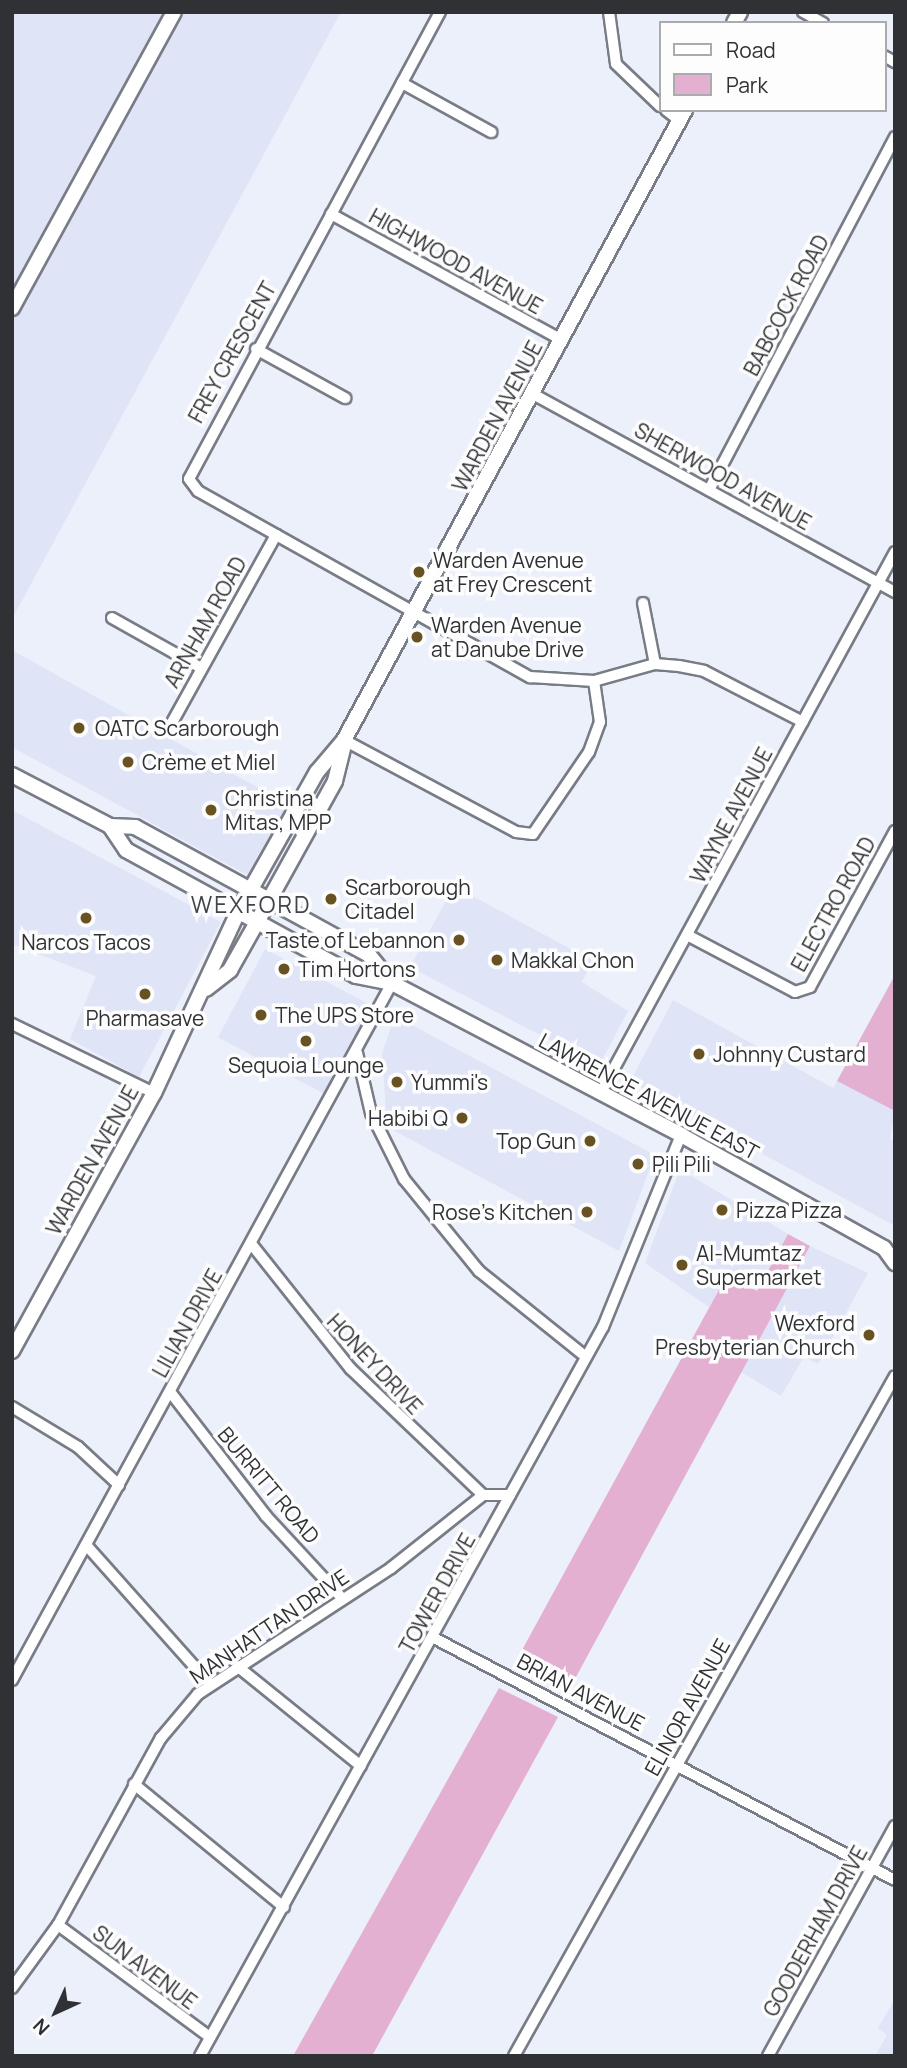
<!DOCTYPE html>
<meta charset="utf-8">
<style>
body{margin:0}
#map{position:relative;width:907px;height:2068px;overflow:hidden;background:#ecf0fb;font-family:Manrope,sans-serif}
div>[style]{position:absolute}
[style*='--x']{left:calc(var(--x)*1px);top:calc(var(--y)*1px);width:calc(var(--w)*1px);rotate:calc(var(--a)*1deg)}
.built>*{inset:0;background:#dfe5f7;transform-origin:0 0}
.green>*{inset:0;background:#e3b0d2}
.roads{filter:drop-shadow(2px 0 #787c85) drop-shadow(-2px 0 #787c85) drop-shadow(0 2px #787c85) drop-shadow(0 -2px #787c85)}
.street>*{height:10px;margin:-5px;padding:0 5px;transform-origin:5px;border-radius:5px;background:#fff}
.secondary>*{height:14px;margin:-7px;padding:0 7px;transform-origin:7px;border-radius:7px;background:#fff}
.dots>*{width:19px;height:19px;translate:-50% -50%;box-sizing:border-box;border:4px solid #fdfdfd;border-radius:50%}
span{translate:-50% -50%;white-space:nowrap;text-align:center;line-height:1.15;-webkit-text-stroke:7px #fdfdfd;paint-order:stroke}
.street-label{font-size:21px;color:#303135}
.poi-label{font-size:21px;color:#303135}
.left{translate:0 -50%;text-align:left}
.right{translate:-100% -50%;text-align:right}
.neighbourhood-label{font-size:23px;color:#40434b;letter-spacing:2px}
.frame{position:absolute;inset:0;border:14px solid #303135;pointer-events:none}
.legend{position:absolute;left:659px;top:21px;width:228px;height:91px;box-sizing:border-box;background:#fdfdfd;border:2px solid #ababad;margin:0;padding:9px 12px;list-style:none;font-size:21px;color:#303135}
.legend li{display:flex;align-items:center;gap:14px;height:35px}
.legend b{width:35px;border:2px solid #ababad}
.north{position:absolute;left:21px;top:1977px;width:70px;height:70px;-webkit-text-stroke:5px #fdfdfd;paint-order:stroke;rotate:225deg;font-size:19px;font-weight:700;line-height:28px;text-align:center;color:#303135}
.north::after{content:'';display:block;margin:auto;width:24px;height:32px;background:#303135;clip-path:polygon(50% 0,100% 100%,50% 72%,0 100%)}
</style>
<div id="map">
<div class="built">
<i style="clip-path:polygon(12px 12px,341px 12px,12px 619px)"></i>
<i style="clip-path:polygon(12px 650px,289px 805px,249px 876px,12px 747px)"></i>
<i style="clip-path:polygon(12px 810px,221px 922px,139px 1077px,70px 1039px,96px 976px,12px 944px)"></i>
<i style="clip-path:polygon(454px 886px,593px 961px,582px 982px,628px 1011px,599px 1066px,410px 967px)"></i>
<i style="left:265px;top:949px;width:120px;height:100px;rotate:28deg"></i>
<i style="clip-path:polygon(673px 1000px,833px 1088px,837px 1081px,895px 1111px,890px 1139px,895px 1142px,895px 1226px,630px 1082px)"></i>
<i style="clip-path:polygon(395px 1016px,655px 1155px,619px 1251px,387px 1127px,382px 1053px)"></i>
<i style="clip-path:polygon(680px 1169px,788px 1234px,757px 1292px,727px 1275px,709px 1307px,645px 1263px)"></i>
<i style="clip-path:polygon(810px 1246px,868px 1273px,818px 1364px,804px 1357px,781px 1396px,741px 1372px)"></i>
<i style="clip-path:polygon(895px 1999px,895px 2056px,875px 2056px,887px 2035px,878px 2028px)"></i>
</div>
<div class="green">
<i style="clip-path:polygon(895px 975px,895px 1111px,837px 1081px)"></i>
<i style="clip-path:polygon(788px 1234px,810px 1246px,570px 1688px,516px 1661px,727px 1275px,757px 1291px)"></i>
<i style="clip-path:polygon(499px 1688px,558px 1717px,372px 2056px,293px 2056px)"></i>
</div>
<div class="roads">
<div class="street">
<i style="--x:440;--y:12;--w:530;--a:118.26"></i>
<i style="--x:189;--y:479;--w:15;--a:53"></i>
<i style="--x:198;--y:491;--w:381;--a:29.3"></i>
<i style="--x:530;--y:677;--w:64;--a:3.6"></i>
<i style="--x:594;--y:681;--w:63;--a:-15.6"></i>
<i style="--x:655;--y:664;--w:24;--a:5"></i>
<i style="--x:679;--y:666;--w:25;--a:11"></i>
<i style="--x:704;--y:671;--w:111;--a:27.3"></i>
<i style="--x:609;--y:12;--w:52;--a:82.3"></i>
<i style="--x:616;--y:64;--w:61;--a:43.7"></i>
<i style="--x:803;--y:12;--w:23;--a:29"></i>
<i style="--x:884;--y:56;--w:13;--a:29"></i>
<i style="--x:402;--y:83;--w:102;--a:28.8"></i>
<i style="--x:666;--y:110;--w:18;--a:38"></i>
<i style="--x:331;--y:214;--w:263;--a:28.6"></i>
<i style="--x:256;--y:349;--w:102;--a:28.8"></i>
<i style="--x:533;--y:394;--w:413;--a:28.7"></i>
<i style="--x:709;--y:490;--w:399;--a:-62.2"></i>
<i style="--x:643;--y:603;--w:62;--a:78.9"></i>
<i style="--x:112;--y:618;--w:102;--a:29.3"></i>
<i style="--x:169;--y:728;--w:221;--a:-61"></i>
<i style="--x:344;--y:740;--w:195;--a:28.1"></i>
<i style="--x:516;--y:832;--w:17;--a:7"></i>
<i style="--x:533;--y:834;--w:99;--a:-55.7"></i>
<i style="--x:589;--y:752;--w:32;--a:-70"></i>
<i style="--x:600;--y:722;--w:41;--a:-98.3"></i>
<i style="--x:689;--y:936;--w:120;--a:27.8"></i>
<i style="--x:795;--y:992;--w:16;--a:-18"></i>
<i style="--x:810;--y:987;--w:178;--a:-61.4"></i>
<i style="--x:12;--y:1024;--w:158;--a:25.9"></i>
<i style="--x:357;--y:1053;--w:62;--a:76.9"></i>
<i style="--x:371;--y:1113;--w:74;--a:63.4"></i>
<i style="--x:404;--y:1179;--w:119;--a:50.8"></i>
<i style="--x:479;--y:1271;--w:137;--a:38.8"></i>
<i style="--x:600;--y:1094;--w:617;--a:-61.44"></i>
<i style="--x:253;--y:1246;--w:157;--a:51.5"></i>
<i style="--x:351;--y:1369;--w:182;--a:43.7"></i>
<i style="--x:171;--y:1393;--w:155;--a:52.3"></i>
<i style="--x:266;--y:1516;--w:112;--a:47.2"></i>
<i style="--x:12;--y:1407;--w:77;--a:31.2"></i>
<i style="--x:78;--y:1447;--w:56;--a:42.8"></i>
<i style="--x:87;--y:1546;--w:183;--a:48.3"></i>
<i style="--x:434;--y:1638;--w:521;--a:27.7"></i>
<i style="--x:237;--y:1666;--w:159;--a:38.9"></i>
<i style="--x:12;--y:1680;--w:794;--a:-61.4"></i>
<i style="--x:134;--y:1784;--w:194;--a:39.4"></i>
<i style="--x:58;--y:1925;--w:189;--a:36.4"></i>
<i style="--x:12;--y:1988;--w:78;--a:-53.9"></i>
<i style="--x:58;--y:1925;--w:213;--a:-61.2"></i>
<i style="--x:161;--y:1738;--w:57;--a:-49.9"></i>
<i style="--x:198;--y:1694;--w:230;--a:-33.1"></i>
<i style="--x:391;--y:1568;--w:117;--a:-38.4"></i>
<i style="--x:483;--y:1495;--w:27;--a:0"></i>
<i style="--x:200;--y:2056;--w:833;--a:-61.07"></i>
<i style="--x:603;--y:1327;--w:207;--a:-67.9"></i>
<i style="--x:514;--y:2056;--w:779;--a:-60.74"></i>
<i style="--x:768;--y:2056;--w:263;--a:-61.1"></i>
</div>
<div class="secondary">
<i style="--x:734;--y:23;--w:13;--a:-61"></i>
<i style="--x:12;--y:308;--w:337;--a:-61.3"></i>
<i style="--x:12;--y:775;--w:110;--a:27.5"></i>
<i style="--x:110;--y:826;--w:25;--a:2"></i>
<i style="--x:135;--y:827;--w:153;--a:28.6"></i>
<i style="--x:269;--y:900;--w:114;--a:28.8"></i>
<i style="--x:369;--y:955;--w:36;--a:51"></i>
<i style="--x:110;--y:826;--w:29;--a:56"></i>
<i style="--x:126;--y:850;--w:262;--a:28.7"></i>
<i style="--x:356;--y:976;--w:37;--a:11"></i>
<i style="--x:392;--y:983;--w:327;--a:27.7"></i>
<i style="--x:681;--y:1135;--w:232;--a:29.1"></i>
<i style="--x:884;--y:1248;--w:19;--a:54"></i>
<i style="--x:206;--y:989;--w:31;--a:-38"></i>
<i style="--x:230;--y:970;--w:55;--a:-60.6"></i>
<i style="--x:257;--y:922;--w:161;--a:-61"></i>
<i style="--x:335;--y:781;--w:38;--a:-76"></i>
<i style="--x:12;--y:1351;--w:294;--a:-61.2"></i>
<i style="--x:154;--y:1093;--w:200;--a:-65.1"></i>
<i style="--x:238;--y:912;--w:161;--a:-60.6"></i>
<i style="--x:317;--y:772;--w:42;--a:-49.8"></i>
<i style="--x:344;--y:740;--w:716;--a:-61.57"></i>
</div>
</div>
<div class="dots">
<i style="left:419px;top:572px;background:#695222"></i>
<i style="left:417px;top:637px;background:#695222"></i>
<i style="left:79px;top:728px;background:#695222"></i>
<i style="left:128px;top:762px;background:#695222"></i>
<i style="left:211px;top:810px;background:#695222"></i>
<i style="left:331px;top:899px;background:#695222"></i>
<i style="left:86px;top:918px;background:#695222"></i>
<i style="left:459px;top:940px;background:#695222"></i>
<i style="left:497px;top:960px;background:#695222"></i>
<i style="left:284px;top:969px;background:#695222"></i>
<i style="left:145px;top:994px;background:#695222"></i>
<i style="left:261px;top:1015px;background:#695222"></i>
<i style="left:306px;top:1041px;background:#695222"></i>
<i style="left:699px;top:1054px;background:#695222"></i>
<i style="left:397px;top:1082px;background:#695222"></i>
<i style="left:462px;top:1118px;background:#695222"></i>
<i style="left:590px;top:1141px;background:#695222"></i>
<i style="left:638px;top:1164px;background:#695222"></i>
<i style="left:722px;top:1210px;background:#695222"></i>
<i style="left:587px;top:1212px;background:#695222"></i>
<i style="left:682px;top:1265px;background:#695222"></i>
<i style="left:869px;top:1335px;background:#695222"></i>
</div>
<div class="street-label">
<span style="left:456px;top:261px;rotate:29deg">HIGHWOOD AVENUE</span>
<span style="left:786px;top:305px;rotate:-62deg">BABCOCK ROAD</span>
<span style="left:232px;top:352px;rotate:-61deg">FREY CRESCENT</span>
<span style="left:497px;top:416px;rotate:-62deg">WARDEN AVENUE</span>
<span style="left:723px;top:476px;rotate:29deg">SHERWOOD AVENUE</span>
<span style="left:205px;top:622px;rotate:-61deg">ARNHAM ROAD</span>
<span style="left:731px;top:815px;rotate:-62deg">WAYNE AVENUE</span>
<span style="left:833px;top:904px;rotate:-61deg">ELECTRO ROAD</span>
<span style="left:649px;top:1096px;rotate:28deg">LAWRENCE AVENUE EAST</span>
<span style="left:92px;top:1160px;rotate:-61deg">WARDEN AVENUE</span>
<span style="left:187px;top:1323px;rotate:-61deg">LILIAN DRIVE</span>
<span style="left:375px;top:1364px;rotate:47deg">HONEY DRIVE</span>
<span style="left:269px;top:1485px;rotate:50deg">BURRITT ROAD</span>
<span style="left:437px;top:1593px;rotate:-61deg">TOWER DRIVE</span>
<span style="left:269px;top:1626px;rotate:-34deg">MANHATTAN DRIVE</span>
<span style="left:581px;top:1692px;rotate:28deg">BRIAN AVENUE</span>
<span style="left:687px;top:1707px;rotate:-61deg">ELINOR AVENUE</span>
<span style="left:815px;top:1931px;rotate:-61deg">GOODERHAM DRIVE</span>
<span style="left:145px;top:1967px;rotate:37deg">SUN AVENUE</span>
</div>
<div class="poi-label">
<span class="left" style="left:433px;top:572px">Warden Avenue<br>at Frey Crescent</span>
<span class="left" style="left:431px;top:637px">Warden Avenue<br>at Danube Drive</span>
<span class="left" style="left:95px;top:728px">OATC Scarborough</span>
<span class="left" style="left:142px;top:762px">Crème et Miel</span>
<span class="left" style="left:225px;top:810px">Christina<br>Mitas, MPP</span>
<span class="left" style="left:345px;top:899px">Scarborough<br>Citadel</span>
<span class="right" style="left:445px;top:940px">Taste of Lebannon</span>
<span style="left:86px;top:942px">Narcos Tacos</span>
<span class="left" style="left:511px;top:960px">Makkal Chon</span>
<span class="left" style="left:298px;top:969px">Tim Hortons</span>
<span class="left" style="left:275px;top:1015px">The UPS Store</span>
<span style="left:145px;top:1018px">Pharmasave</span>
<span class="left" style="left:713px;top:1054px">Johnny Custard</span>
<span style="left:306px;top:1065px">Sequoia Lounge</span>
<span class="left" style="left:411px;top:1082px">Yummi's</span>
<span class="right" style="left:448px;top:1118px">Habibi Q</span>
<span class="right" style="left:576px;top:1141px">Top Gun</span>
<span class="left" style="left:652px;top:1164px">Pili Pili</span>
<span class="left" style="left:736px;top:1210px">Pizza Pizza</span>
<span class="right" style="left:573px;top:1212px">Rose's Kitchen</span>
<span class="left" style="left:696px;top:1265px">Al-Mumtaz<br>Supermarket</span>
<span class="right" style="left:855px;top:1335px">Wexford<br>Presbyterian Church</span>
</div>
<div class="neighbourhood-label">
<span style="left:251px;top:904px">WEXFORD</span>
</div>
<div class="frame"></div>
<ul class="legend">
<li><b style="height:9px;background:#fff"></b>Road</li>
<li><b style="height:19px;background:#e3b0d2"></b>Park</li>
</ul>
<div class="north">N</div>
</div>
